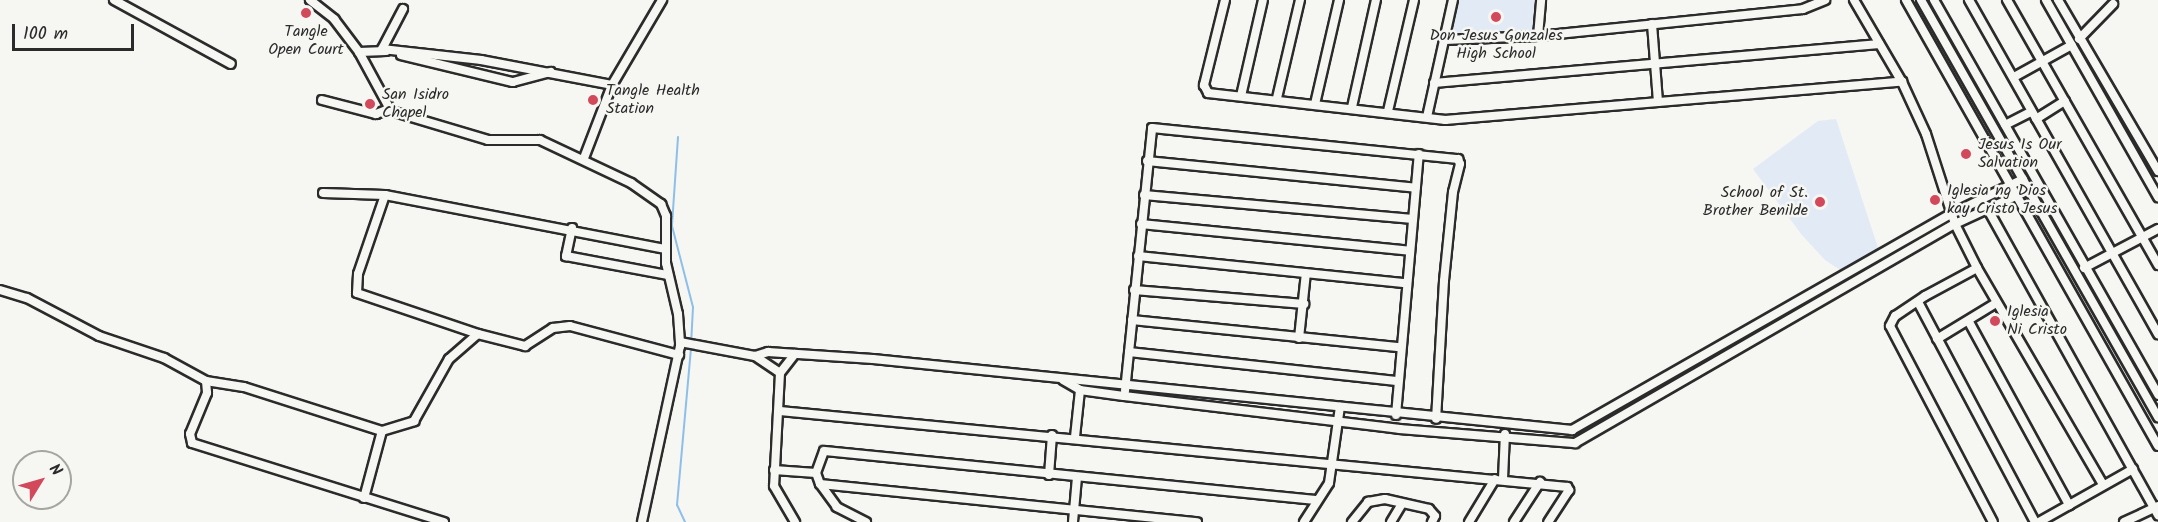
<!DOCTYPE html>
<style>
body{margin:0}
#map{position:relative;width:2158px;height:522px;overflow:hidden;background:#f6f6f2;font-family:Kalam,sans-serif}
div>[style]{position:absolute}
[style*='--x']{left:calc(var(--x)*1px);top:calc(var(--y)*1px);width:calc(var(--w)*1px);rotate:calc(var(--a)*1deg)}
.built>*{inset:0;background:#e2eaf5}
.stream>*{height:2px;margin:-1px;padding:0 1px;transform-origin:1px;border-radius:1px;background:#8dbfe9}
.roads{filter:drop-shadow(2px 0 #2b2b2b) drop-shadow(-2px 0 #2b2b2b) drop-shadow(0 2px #2b2b2b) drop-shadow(0 -2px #2b2b2b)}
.minor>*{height:8px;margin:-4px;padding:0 4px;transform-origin:4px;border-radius:4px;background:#f6f6f2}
.dots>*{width:16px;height:16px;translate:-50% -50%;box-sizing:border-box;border:3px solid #f6f6f2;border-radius:50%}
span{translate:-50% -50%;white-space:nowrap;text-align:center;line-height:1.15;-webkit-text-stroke:5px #f6f6f2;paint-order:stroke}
.poi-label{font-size:16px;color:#2b2b2b}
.left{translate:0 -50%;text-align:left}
.right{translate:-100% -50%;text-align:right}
.north{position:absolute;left:12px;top:450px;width:60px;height:60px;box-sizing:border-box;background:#f6f6f2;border:2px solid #a5a5a2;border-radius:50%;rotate:53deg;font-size:16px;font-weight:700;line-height:24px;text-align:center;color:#2b2b2b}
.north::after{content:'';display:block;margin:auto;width:21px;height:27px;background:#d1495b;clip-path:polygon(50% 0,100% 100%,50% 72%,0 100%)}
.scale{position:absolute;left:12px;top:24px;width:122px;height:27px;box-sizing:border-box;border:3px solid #2b2b2b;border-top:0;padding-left:8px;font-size:18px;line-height:21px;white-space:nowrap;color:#2b2b2b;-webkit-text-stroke:4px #f6f6f2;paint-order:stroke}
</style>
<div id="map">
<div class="built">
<i style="clip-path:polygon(1459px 0,1538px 0,1535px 34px,1451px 36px)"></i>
<i style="clip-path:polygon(1836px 119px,1878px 248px,1842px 271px,1825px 260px,1802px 235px,1753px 169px,1818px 121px)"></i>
</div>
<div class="stream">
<i style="--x:678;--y:137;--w:89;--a:93.9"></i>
<i style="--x:672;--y:226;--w:84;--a:75.5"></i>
<i style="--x:693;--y:307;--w:34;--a:93"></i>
<i style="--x:685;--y:522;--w:19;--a:-115"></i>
<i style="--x:677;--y:505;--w:159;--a:-84.9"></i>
</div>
<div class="roads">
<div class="minor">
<i style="--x:114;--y:0;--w:133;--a:28.7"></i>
<i style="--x:310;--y:0;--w:31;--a:38"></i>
<i style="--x:334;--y:19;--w:41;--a:52.9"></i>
<i style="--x:359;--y:52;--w:67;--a:61.5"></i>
<i style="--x:391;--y:111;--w:101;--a:16.6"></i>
<i style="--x:488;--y:140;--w:52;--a:0"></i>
<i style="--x:540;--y:140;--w:101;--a:25.3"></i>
<i style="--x:631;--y:183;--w:37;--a:35"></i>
<i style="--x:661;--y:204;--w:13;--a:67"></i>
<i style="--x:666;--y:216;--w:47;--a:90"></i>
<i style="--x:666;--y:263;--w:52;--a:76.8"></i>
<i style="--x:678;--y:314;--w:32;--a:86"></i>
<i style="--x:680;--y:346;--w:180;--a:102.2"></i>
<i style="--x:1225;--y:0;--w:88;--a:103.9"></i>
<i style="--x:1204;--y:85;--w:9;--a:63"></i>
<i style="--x:1208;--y:93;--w:239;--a:6.5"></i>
<i style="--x:1445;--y:120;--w:459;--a:-4.8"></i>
<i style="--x:1854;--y:0;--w:95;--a:59.7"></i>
<i style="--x:1902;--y:82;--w:57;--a:65.2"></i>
<i style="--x:1926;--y:134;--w:95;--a:72.1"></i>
<i style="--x:1955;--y:224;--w:49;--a:63.4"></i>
<i style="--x:1977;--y:268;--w:249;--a:59.8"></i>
<i style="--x:1906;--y:0;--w:512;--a:60.53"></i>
<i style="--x:1921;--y:0;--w:480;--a:60.4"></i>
<i style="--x:1934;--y:0;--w:454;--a:60.4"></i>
<i style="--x:1969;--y:0;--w:384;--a:60.5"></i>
<i style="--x:2007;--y:0;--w:305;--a:60.3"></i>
<i style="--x:2046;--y:0;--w:227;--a:60.4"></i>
<i style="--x:2058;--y:0;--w:198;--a:59.7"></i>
<i style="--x:403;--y:9;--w:45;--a:117.7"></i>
<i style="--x:382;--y:49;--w:100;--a:6.3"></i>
<i style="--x:481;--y:60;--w:133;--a:10.8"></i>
<i style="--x:1652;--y:24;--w:78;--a:85.6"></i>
<i style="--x:1538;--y:36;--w:36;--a:-85"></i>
<i style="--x:2079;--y:39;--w:49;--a:-45.8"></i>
<i style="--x:1445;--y:40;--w:93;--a:-2.5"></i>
<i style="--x:1538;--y:36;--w:266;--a:-5.8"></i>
<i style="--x:1803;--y:9;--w:24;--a:-22"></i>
<i style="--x:359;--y:52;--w:27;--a:-2"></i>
<i style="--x:401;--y:55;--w:115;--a:13.6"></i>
<i style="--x:513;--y:82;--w:39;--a:-15"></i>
<i style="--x:2014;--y:77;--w:66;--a:-28.9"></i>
<i style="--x:1434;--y:83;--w:447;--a:-5"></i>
<i style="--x:1241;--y:96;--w:98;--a:-77.1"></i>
<i style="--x:1277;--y:98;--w:101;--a:-76.8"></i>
<i style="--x:322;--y:100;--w:56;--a:14.5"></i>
<i style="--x:376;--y:114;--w:14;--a:-21"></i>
<i style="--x:1315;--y:104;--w:107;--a:-77"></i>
<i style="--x:1352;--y:107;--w:110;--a:-77.4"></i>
<i style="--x:1388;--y:111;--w:114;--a:-76.8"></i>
<i style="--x:1427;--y:117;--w:120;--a:-77.5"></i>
<i style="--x:2036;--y:119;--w:34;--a:-32"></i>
<i style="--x:2005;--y:125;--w:29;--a:-27"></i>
<i style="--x:584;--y:158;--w:78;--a:-69"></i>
<i style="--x:612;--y:85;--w:99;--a:-59.5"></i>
<i style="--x:1147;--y:161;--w:270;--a:5.7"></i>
<i style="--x:323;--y:193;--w:62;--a:1.8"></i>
<i style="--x:385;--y:195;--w:286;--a:10.9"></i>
<i style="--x:385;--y:195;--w:83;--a:108.9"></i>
<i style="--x:358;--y:274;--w:19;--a:93"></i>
<i style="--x:357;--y:293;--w:128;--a:18.7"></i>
<i style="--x:1144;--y:195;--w:270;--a:5.1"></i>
<i style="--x:1986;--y:206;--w:354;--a:60.9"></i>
<i style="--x:1141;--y:224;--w:270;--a:5.7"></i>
<i style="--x:572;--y:228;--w:29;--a:102"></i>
<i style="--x:566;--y:256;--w:104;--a:10.6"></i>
<i style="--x:1138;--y:256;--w:269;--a:5.8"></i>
<i style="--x:1977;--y:268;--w:59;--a:151.7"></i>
<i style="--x:1925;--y:296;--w:36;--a:146"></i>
<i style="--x:1895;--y:316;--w:11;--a:117"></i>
<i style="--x:1890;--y:326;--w:221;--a:62.3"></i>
<i style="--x:2084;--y:268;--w:84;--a:-27.8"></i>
<i style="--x:0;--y:290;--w:28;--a:17"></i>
<i style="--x:27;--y:298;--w:81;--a:27.8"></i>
<i style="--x:99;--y:336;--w:69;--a:18.7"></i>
<i style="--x:164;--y:358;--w:48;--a:28.7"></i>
<i style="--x:206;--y:381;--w:38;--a:9"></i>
<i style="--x:244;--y:387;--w:145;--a:17.7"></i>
<i style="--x:382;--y:431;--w:34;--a:-17"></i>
<i style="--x:414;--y:421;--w:71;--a:-60.6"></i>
<i style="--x:449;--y:359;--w:38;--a:-41"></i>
<i style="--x:478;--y:334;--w:49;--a:14.3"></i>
<i style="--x:525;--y:346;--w:33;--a:-33"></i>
<i style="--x:553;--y:328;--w:17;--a:-7"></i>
<i style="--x:570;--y:326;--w:113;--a:14.9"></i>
<i style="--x:1134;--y:290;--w:171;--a:4.7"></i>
<i style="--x:1918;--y:302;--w:249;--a:62"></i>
<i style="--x:1132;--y:320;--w:269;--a:5.8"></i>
<i style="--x:1969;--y:322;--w:209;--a:61.3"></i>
<i style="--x:1299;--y:338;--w:65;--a:-83.9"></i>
<i style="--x:1937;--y:339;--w:69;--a:-31.4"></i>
<i style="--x:680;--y:342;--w:76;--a:10.6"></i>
<i style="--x:755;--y:356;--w:30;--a:34"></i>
<i style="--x:780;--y:373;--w:113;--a:93"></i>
<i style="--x:774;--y:486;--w:42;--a:59.7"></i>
<i style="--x:1129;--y:352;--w:269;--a:6.2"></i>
<i style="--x:755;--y:356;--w:14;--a:-17"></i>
<i style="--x:768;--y:352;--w:105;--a:3.8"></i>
<i style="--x:873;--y:359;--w:703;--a:5.8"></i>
<i style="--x:1572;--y:430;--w:436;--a:-29.7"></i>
<i style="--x:1951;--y:214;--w:80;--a:-25.9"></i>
<i style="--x:780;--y:373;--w:24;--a:-52"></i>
<i style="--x:1063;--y:380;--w:20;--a:30"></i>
<i style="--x:1080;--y:390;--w:44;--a:7.8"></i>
<i style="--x:1124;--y:396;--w:278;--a:6.8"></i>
<i style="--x:1400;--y:429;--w:176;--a:4.6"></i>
<i style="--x:1575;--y:443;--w:439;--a:-30"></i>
<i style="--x:1955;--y:224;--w:81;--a:-24.7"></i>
<i style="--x:206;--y:381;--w:12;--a:85"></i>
<i style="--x:207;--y:393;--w:44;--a:112.5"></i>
<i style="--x:190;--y:434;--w:9;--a:77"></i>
<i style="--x:192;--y:443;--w:264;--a:17.4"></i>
<i style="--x:1125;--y:391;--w:264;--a:-84.1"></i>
<i style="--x:1152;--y:128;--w:308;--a:5.8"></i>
<i style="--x:1458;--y:159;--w:5;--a:68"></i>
<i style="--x:1460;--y:164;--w:29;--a:104"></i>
<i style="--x:1453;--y:192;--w:89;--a:95.8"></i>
<i style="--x:1444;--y:281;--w:138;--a:93.3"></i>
<i style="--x:780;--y:411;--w:791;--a:5.52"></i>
<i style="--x:1567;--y:487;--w:4;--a:56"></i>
<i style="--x:1569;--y:490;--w:38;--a:123"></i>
<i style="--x:1396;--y:415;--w:262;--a:-85"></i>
<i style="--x:1075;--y:437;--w:47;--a:-83.9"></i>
<i style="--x:774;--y:470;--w:42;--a:4.1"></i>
<i style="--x:1049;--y:475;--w:40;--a:-85.7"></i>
<i style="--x:1503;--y:479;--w:45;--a:-87.5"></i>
<i style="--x:820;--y:484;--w:379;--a:5.8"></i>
<i style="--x:364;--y:498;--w:69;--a:-75"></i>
<i style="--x:866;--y:522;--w:33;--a:-153"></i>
<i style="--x:837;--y:507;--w:29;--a:-126"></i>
<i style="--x:820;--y:484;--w:12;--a:-110"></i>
<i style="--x:816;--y:473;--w:23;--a:-70"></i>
<i style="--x:824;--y:451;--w:495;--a:5.7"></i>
<i style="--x:1073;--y:522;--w:45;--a:-84.9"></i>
<i style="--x:1304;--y:522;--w:46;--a:-57.3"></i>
<i style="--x:1329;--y:483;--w:77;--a:-81.8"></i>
<i style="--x:1352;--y:522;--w:26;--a:-51"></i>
<i style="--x:1368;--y:502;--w:17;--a:-10"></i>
<i style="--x:1385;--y:499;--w:45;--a:12.8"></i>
<i style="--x:1429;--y:509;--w:9;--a:49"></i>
<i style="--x:1435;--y:516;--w:7;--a:117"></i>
<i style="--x:1391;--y:522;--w:21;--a:-59"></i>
<i style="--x:1469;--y:522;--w:50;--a:-58.8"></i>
<i style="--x:1514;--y:522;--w:48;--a:-57"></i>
<i style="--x:2039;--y:522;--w:108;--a:-29.4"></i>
<i style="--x:2124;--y:522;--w:38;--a:-25"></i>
</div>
</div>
<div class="dots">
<i style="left:306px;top:13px;background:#d1495b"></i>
<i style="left:1496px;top:17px;background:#d1495b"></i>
<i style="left:593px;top:100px;background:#d1495b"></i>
<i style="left:370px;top:104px;background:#d1495b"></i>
<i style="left:1966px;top:154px;background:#d1495b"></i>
<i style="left:1935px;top:200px;background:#d1495b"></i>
<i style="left:1820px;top:202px;background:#d1495b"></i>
<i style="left:1995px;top:321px;background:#d1495b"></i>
</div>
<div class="poi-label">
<span style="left:306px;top:41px">Tangle<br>Open Court</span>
<span style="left:1496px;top:45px">Don Jesus Gonzales<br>High School</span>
<span class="left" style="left:606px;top:100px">Tangle Health<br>Station</span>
<span class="left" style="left:382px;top:104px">San Isidro<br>Chapel</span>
<span class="left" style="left:1978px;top:154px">Jesus Is Our<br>Salvation</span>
<span class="left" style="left:1947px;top:200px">Iglesia ng Dios<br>kay Cristo Jesus</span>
<span class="right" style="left:1808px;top:202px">School of St.<br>Brother Benilde</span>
<span class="left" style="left:2007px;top:321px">Iglesia<br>Ni Cristo</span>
</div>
<div class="north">N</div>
<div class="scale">100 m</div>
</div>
